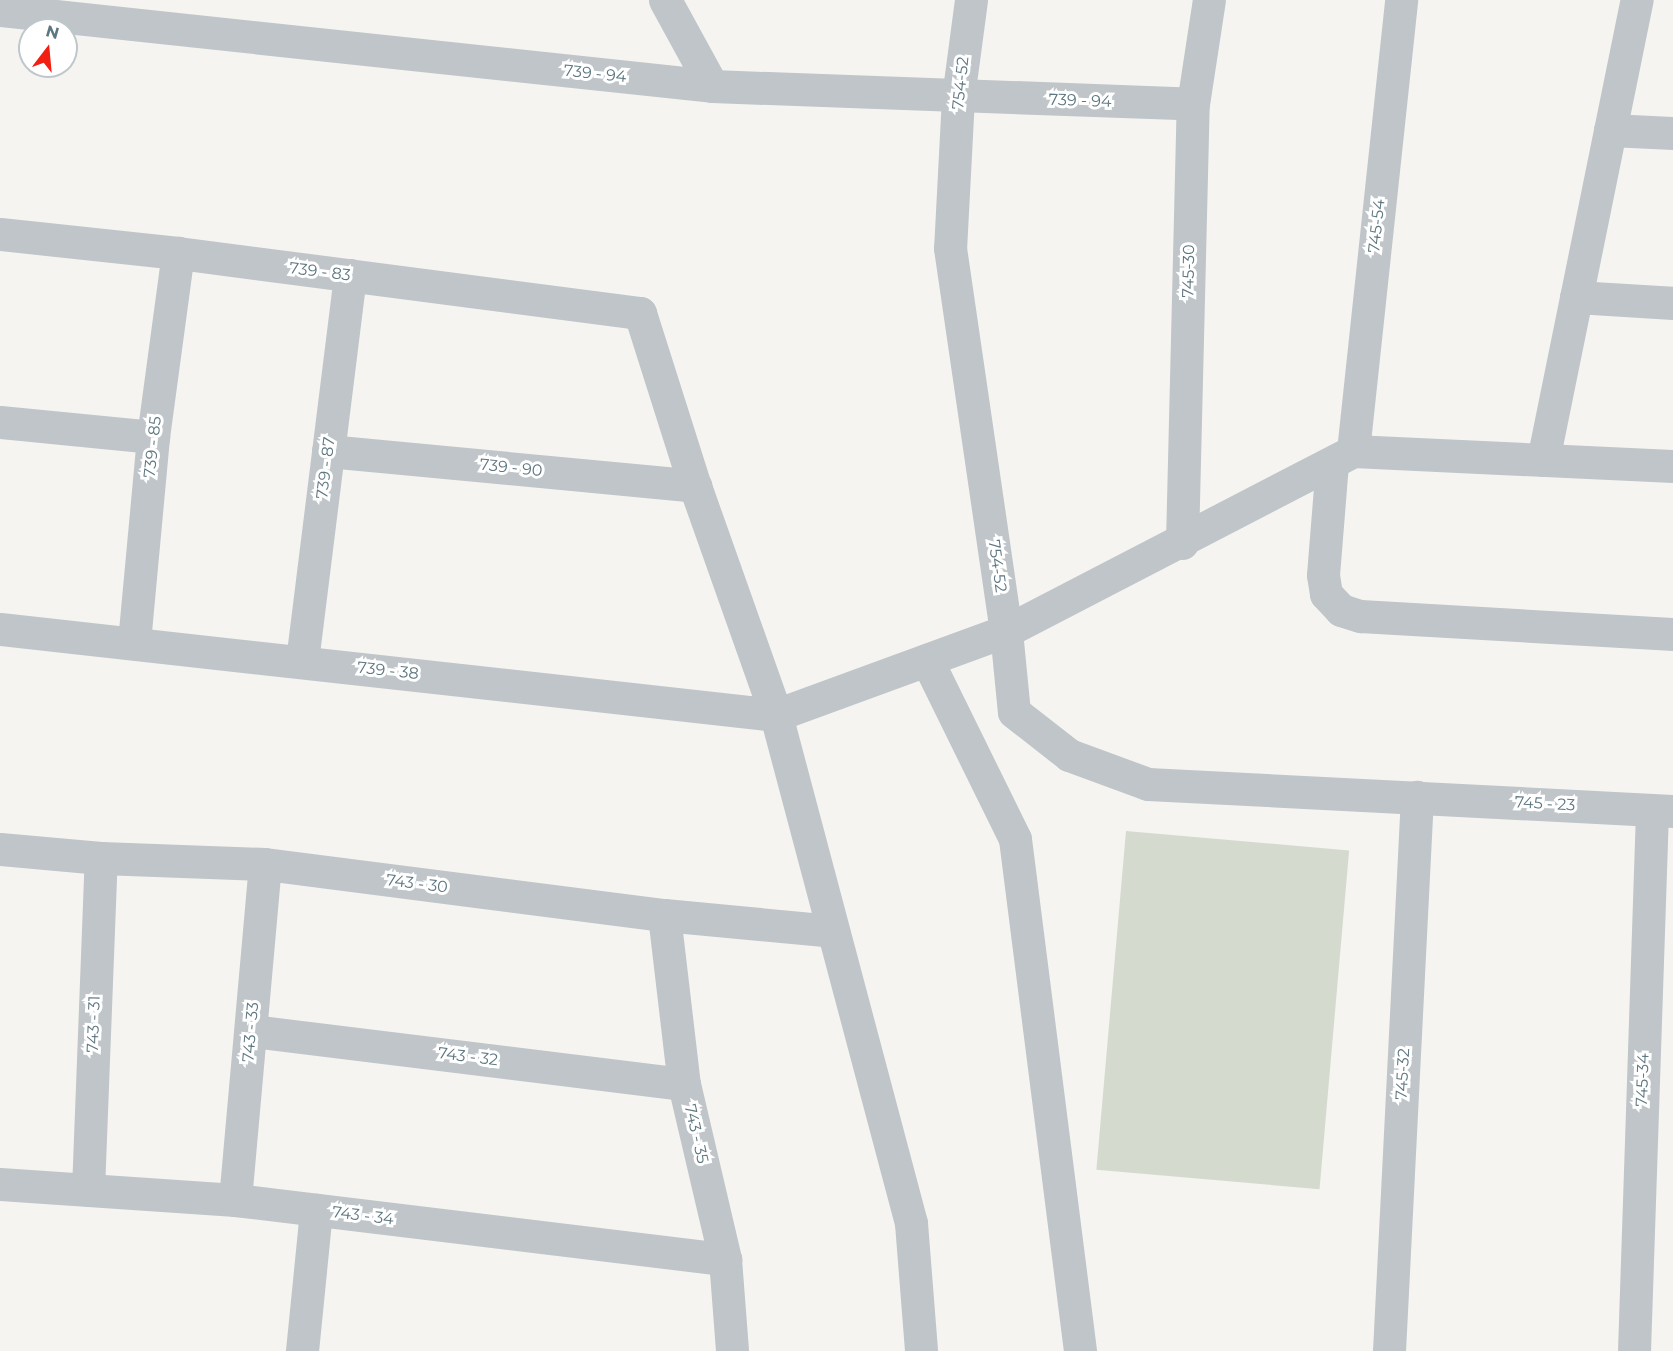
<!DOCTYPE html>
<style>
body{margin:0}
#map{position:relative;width:1673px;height:1351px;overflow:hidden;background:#f5f4f0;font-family:Montserrat,sans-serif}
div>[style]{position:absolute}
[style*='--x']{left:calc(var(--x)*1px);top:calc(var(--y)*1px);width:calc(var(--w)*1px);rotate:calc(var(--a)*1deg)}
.green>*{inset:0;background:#d5dacf;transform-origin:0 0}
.minor>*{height:33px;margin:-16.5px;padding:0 16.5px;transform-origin:16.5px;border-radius:16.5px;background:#bfc5c8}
span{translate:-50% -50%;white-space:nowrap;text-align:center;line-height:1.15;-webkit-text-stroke:6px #fff;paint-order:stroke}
.street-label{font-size:16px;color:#5d767f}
.north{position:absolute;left:18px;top:18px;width:60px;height:60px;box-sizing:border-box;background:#fff;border:2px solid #bec8cc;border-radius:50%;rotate:16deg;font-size:16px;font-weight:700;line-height:24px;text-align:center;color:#5d767f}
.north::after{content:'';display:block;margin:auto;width:21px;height:27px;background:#f21f13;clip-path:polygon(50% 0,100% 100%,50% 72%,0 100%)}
</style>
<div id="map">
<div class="green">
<i style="left:1126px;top:831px;width:224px;height:340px;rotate:5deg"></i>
</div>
<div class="minor">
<i style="--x:665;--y:0;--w:98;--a:61.3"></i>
<i style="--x:971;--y:0;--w:98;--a:97.6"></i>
<i style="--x:958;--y:97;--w:151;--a:93"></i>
<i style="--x:950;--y:248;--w:387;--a:81.7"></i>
<i style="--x:1006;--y:631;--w:81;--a:84.4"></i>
<i style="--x:1014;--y:712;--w:70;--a:38"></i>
<i style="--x:1069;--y:755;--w:84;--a:20.2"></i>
<i style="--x:1148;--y:784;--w:526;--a:2.94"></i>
<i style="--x:0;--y:10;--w:716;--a:6.09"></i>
<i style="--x:712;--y:86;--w:481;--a:2.1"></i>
<i style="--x:1610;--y:130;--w:63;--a:2.7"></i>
<i style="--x:0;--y:234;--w:179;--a:6.1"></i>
<i style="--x:178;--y:253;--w:466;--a:7.4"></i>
<i style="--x:640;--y:313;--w:182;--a:72.4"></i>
<i style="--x:695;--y:486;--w:243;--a:70.5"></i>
<i style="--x:776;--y:715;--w:526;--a:75.12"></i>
<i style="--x:911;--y:1223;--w:128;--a:85.5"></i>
<i style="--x:1576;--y:297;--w:97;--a:3.5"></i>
<i style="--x:0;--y:422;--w:154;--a:5.6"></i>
<i style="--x:328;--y:451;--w:369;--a:5.4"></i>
<i style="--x:1353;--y:451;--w:454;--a:-83.9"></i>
<i style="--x:1543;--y:460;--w:470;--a:-78.5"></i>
<i style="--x:1332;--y:463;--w:112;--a:94.6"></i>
<i style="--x:1323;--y:575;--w:19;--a:81"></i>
<i style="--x:1326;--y:594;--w:22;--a:47"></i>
<i style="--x:1341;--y:610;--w:20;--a:18"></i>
<i style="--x:1360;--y:616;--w:314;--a:3.3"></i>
<i style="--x:1182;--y:543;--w:439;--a:-88.6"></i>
<i style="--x:1193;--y:104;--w:105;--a:-81.3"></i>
<i style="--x:0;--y:629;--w:781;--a:6.32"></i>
<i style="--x:776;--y:715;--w:245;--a:-20.1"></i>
<i style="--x:1006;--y:631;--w:391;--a:-27.4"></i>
<i style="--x:1353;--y:451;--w:320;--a:2.7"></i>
<i style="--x:134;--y:642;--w:206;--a:-84.7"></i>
<i style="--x:153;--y:437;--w:186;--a:-82.3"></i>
<i style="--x:927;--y:660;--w:199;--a:63.8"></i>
<i style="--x:1015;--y:839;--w:516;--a:82.76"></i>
<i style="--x:302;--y:661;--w:389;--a:-82.9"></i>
<i style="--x:0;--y:849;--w:101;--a:5.1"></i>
<i style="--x:101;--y:858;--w:164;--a:2.1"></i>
<i style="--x:265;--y:864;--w:402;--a:7.3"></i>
<i style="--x:664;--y:915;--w:169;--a:5.4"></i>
<i style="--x:664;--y:915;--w:170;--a:83.3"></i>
<i style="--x:684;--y:1084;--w:180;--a:76.8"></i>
<i style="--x:725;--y:1259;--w:92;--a:85.6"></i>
<i style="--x:252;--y:1031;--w:435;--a:7"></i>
<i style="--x:0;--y:1184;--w:236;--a:3.9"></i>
<i style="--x:235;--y:1200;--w:494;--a:6.9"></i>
<i style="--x:88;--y:1190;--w:332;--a:-87.8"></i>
<i style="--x:235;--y:1200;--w:337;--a:-84.9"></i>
<i style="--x:302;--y:1351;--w:142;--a:-84.3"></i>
<i style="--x:1389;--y:1351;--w:555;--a:-87.11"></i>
<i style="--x:1634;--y:1351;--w:541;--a:-88.09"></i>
</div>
<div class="street-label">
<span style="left:595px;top:74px;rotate:6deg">739 - 94</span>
<span style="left:961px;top:83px;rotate:-84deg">754-52</span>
<span style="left:1080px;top:101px;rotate:2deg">739 - 94</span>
<span style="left:1377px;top:226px;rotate:-84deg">745-54</span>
<span style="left:1189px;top:271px;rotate:-89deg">745-30</span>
<span style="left:320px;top:272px;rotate:7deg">739 - 83</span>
<span style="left:153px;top:447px;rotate:-84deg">739 - 85</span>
<span style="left:326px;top:468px;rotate:-83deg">739 - 87</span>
<span style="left:511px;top:468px;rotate:6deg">739 - 90</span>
<span style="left:997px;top:566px;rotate:82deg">754-52</span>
<span style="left:388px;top:671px;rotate:6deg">739 - 38</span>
<span style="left:1545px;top:804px;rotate:3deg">745 - 23</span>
<span style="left:417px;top:884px;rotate:7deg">743 - 30</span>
<span style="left:94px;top:1024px;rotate:-88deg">743 - 31</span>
<span style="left:251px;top:1032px;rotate:-85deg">743 - 33</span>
<span style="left:468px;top:1057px;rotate:7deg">743 - 32</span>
<span style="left:1403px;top:1074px;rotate:-87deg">745-32</span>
<span style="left:1643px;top:1080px;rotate:-88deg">745-34</span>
<span style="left:696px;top:1134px;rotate:77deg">743 - 35</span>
<span style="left:363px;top:1216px;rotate:7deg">743 - 34</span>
</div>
<div class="north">N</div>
</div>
